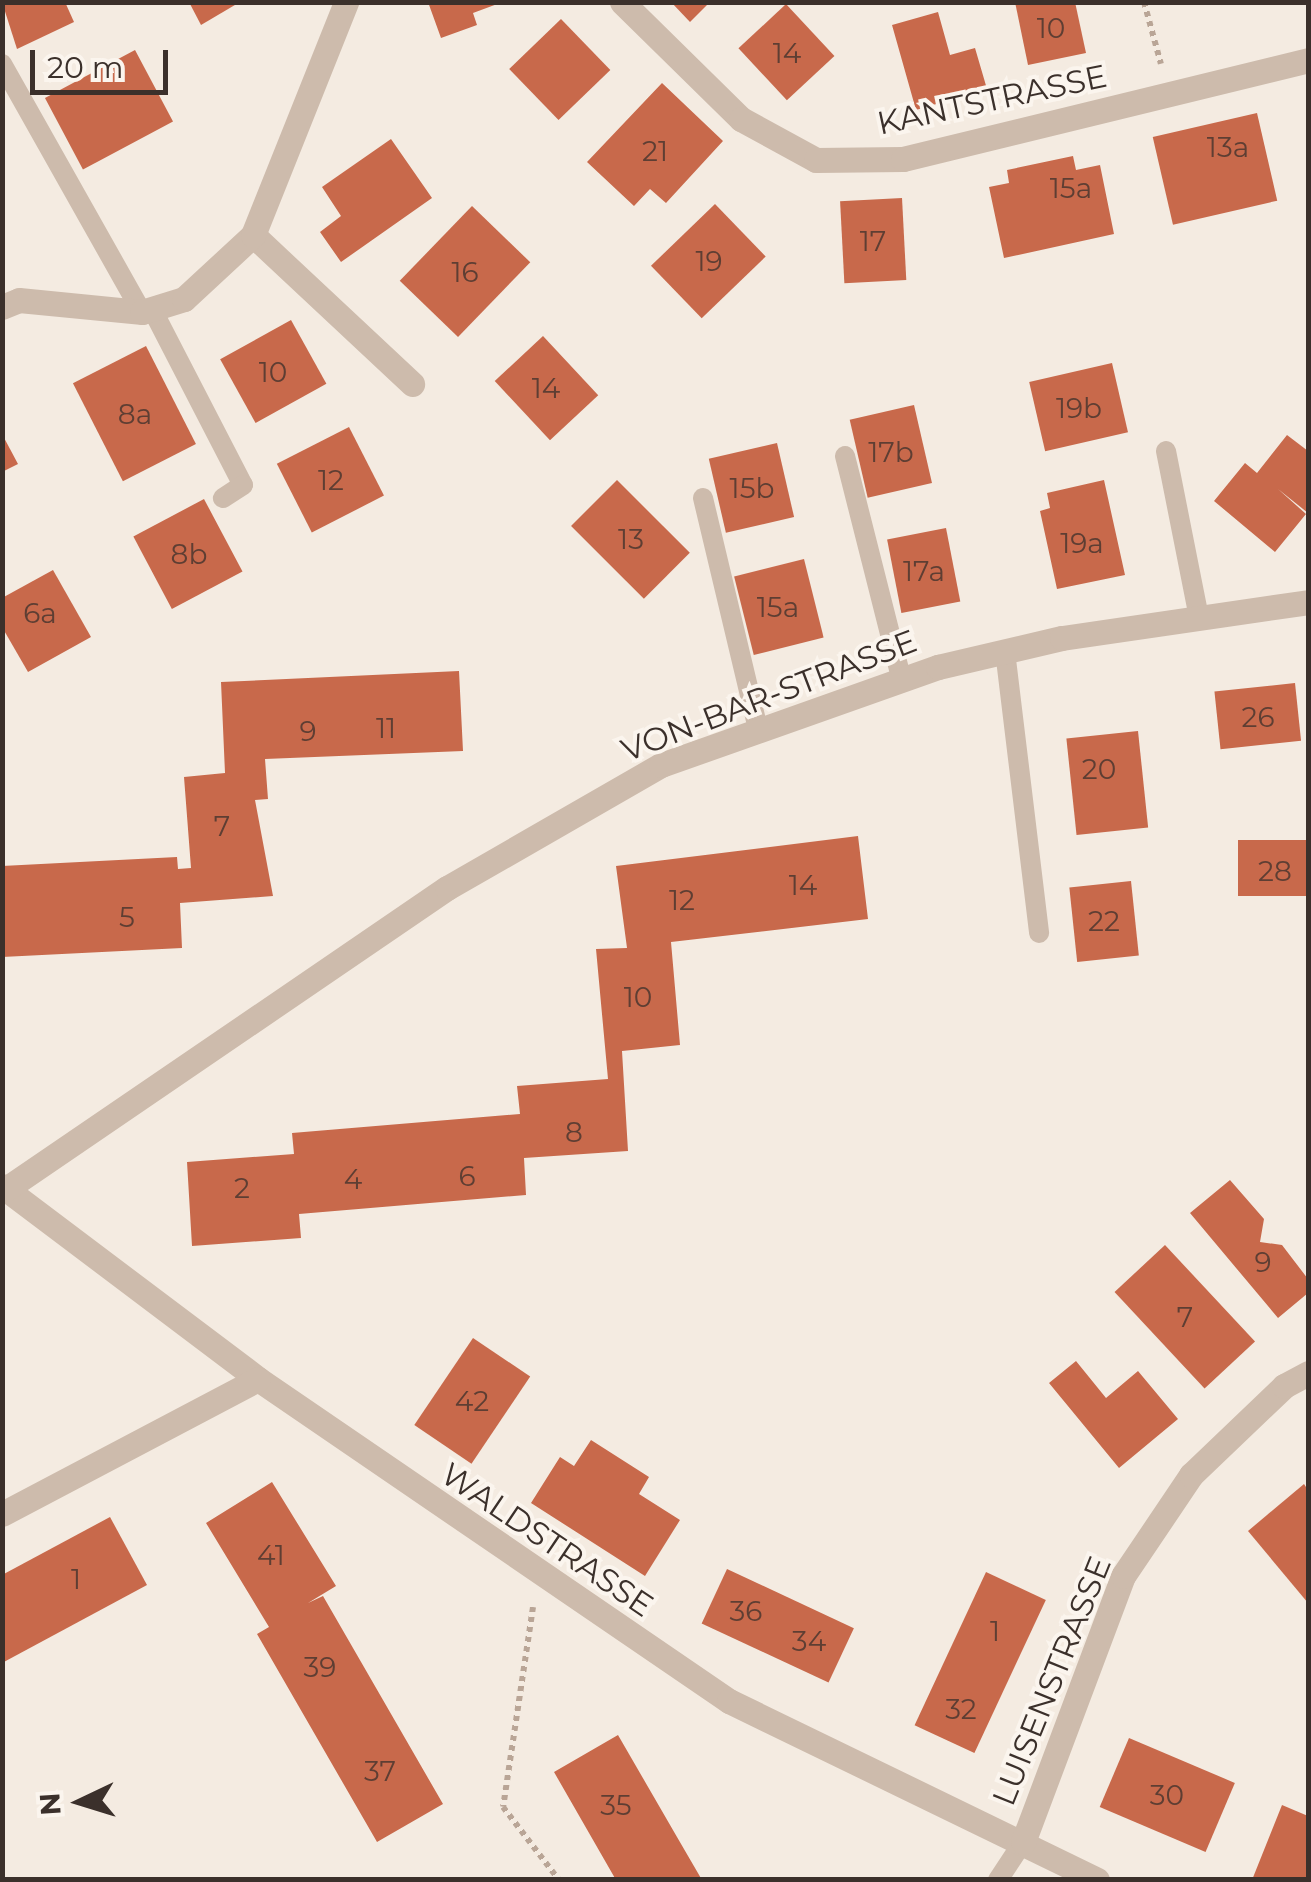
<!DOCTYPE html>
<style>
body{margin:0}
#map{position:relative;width:1311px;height:1882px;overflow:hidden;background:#f4ebe1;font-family:Montserrat,sans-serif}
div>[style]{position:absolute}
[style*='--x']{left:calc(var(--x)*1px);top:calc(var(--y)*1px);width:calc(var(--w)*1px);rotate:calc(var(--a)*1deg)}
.building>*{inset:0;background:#c8694b;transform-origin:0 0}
.path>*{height:6px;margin-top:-3px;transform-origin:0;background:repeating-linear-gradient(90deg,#b9a596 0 5px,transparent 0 10px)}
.service>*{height:20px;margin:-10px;padding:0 10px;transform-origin:10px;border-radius:10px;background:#cdbbac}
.minor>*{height:25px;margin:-12.5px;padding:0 12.5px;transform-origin:12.5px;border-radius:12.5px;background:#cdbbac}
span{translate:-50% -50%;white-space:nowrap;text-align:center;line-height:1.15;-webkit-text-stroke:8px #fbf5ee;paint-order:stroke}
.number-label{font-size:28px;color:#5e3e33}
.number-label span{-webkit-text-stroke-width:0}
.street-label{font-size:32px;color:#3b302b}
.frame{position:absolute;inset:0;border:5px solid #3b302b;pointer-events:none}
.north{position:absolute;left:30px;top:1752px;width:100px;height:100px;-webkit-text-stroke:8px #fbf5ee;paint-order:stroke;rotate:266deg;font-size:28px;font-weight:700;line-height:40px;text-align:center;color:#3b302b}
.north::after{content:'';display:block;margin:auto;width:35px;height:45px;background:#3b302b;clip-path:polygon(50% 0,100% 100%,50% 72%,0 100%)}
.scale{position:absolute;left:30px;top:50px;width:138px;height:45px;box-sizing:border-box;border:5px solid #3b302b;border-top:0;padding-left:12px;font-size:30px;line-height:35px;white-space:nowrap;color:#3b302b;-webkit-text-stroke:8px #fbf5ee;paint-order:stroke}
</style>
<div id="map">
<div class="building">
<i style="clip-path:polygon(2px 2px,65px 2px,74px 22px,17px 49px)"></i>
<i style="clip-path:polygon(189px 2px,240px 2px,201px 25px)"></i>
<i style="clip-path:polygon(428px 2px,500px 2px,500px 3px,473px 13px,477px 25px,441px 38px)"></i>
<i style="clip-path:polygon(671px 2px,710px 2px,690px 22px)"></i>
<i style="clip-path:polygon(1015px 2px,1075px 2px,1086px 53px,1028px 65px)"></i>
<i style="left:786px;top:4px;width:71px;height:65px;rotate:47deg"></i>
<i style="clip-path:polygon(938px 12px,950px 55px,975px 48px,987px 89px,916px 110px,892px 25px)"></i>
<i style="left:561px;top:19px;width:71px;height:72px;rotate:46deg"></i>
<i style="left:135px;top:50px;width:81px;height:102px;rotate:62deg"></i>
<i style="clip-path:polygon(662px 83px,723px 141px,666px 203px,650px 189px,634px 206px,587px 162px)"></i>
<i style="left:1257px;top:113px;width:90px;height:107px;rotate:77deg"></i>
<i style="clip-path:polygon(391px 139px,432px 198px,341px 262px,320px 232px,341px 216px,322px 187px)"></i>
<i style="clip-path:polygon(1073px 156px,1076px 170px,1100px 165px,1114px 234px,1004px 258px,989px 187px,1009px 183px,1007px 170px)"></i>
<i style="left:902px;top:198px;width:82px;height:62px;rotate:87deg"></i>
<i style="left:715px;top:204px;width:73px;height:89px;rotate:46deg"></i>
<i style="left:472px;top:206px;width:81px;height:104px;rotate:44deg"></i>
<i style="left:291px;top:320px;width:73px;height:81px;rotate:61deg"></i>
<i style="left:543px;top:336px;width:81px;height:66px;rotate:47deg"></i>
<i style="left:146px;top:346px;width:110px;height:82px;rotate:63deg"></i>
<i style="left:1112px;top:363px;width:71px;height:85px;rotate:77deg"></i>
<i style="left:914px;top:405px;width:80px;height:66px;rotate:77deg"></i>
<i style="left:349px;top:427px;width:77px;height:81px;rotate:63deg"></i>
<i style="clip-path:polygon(2px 434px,18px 464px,2px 472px)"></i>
<i style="clip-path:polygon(1287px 435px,1308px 451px,1308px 513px,1278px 489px,1306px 514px,1275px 552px,1214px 501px,1245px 463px,1257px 473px)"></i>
<i style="left:777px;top:443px;width:76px;height:70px;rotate:77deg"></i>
<i style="left:617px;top:480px;width:103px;height:65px;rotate:45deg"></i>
<i style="clip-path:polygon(1104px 480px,1125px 575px,1057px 589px,1040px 511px,1050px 508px,1047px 493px)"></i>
<i style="left:204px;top:499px;width:82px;height:80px;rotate:62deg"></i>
<i style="left:946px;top:528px;width:75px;height:60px;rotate:79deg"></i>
<i style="left:804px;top:559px;width:81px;height:72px;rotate:76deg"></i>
<i style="clip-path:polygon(53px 570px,91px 637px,28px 672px,2px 627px,2px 598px)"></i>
<i style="clip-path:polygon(459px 671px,463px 751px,265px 759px,268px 799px,255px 800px,273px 896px,180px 903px,182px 948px,2px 957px,2px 866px,177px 857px,178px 869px,191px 868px,184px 777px,225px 773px,221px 682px)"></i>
<i style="left:1295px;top:683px;width:58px;height:81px;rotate:84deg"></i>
<i style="left:1138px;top:731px;width:97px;height:72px;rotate:84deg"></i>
<i style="clip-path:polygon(858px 836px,868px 919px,671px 942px,680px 1045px,622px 1051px,628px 1151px,524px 1158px,526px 1195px,299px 1214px,301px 1238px,192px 1246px,187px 1162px,294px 1154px,292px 1133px,520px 1114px,517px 1086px,608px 1079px,596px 949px,627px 948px,616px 866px)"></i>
<i style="left:1308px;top:840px;width:56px;height:70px;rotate:90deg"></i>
<i style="left:1131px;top:881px;width:75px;height:62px;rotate:84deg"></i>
<i style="clip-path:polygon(1230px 1180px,1264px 1219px,1260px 1242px,1282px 1245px,1308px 1279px,1308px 1293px,1278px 1318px,1190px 1213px)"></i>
<i style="left:1165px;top:1245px;width:132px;height:69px;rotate:47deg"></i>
<i style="left:473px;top:1338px;width:69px;height:105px;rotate:34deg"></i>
<i style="clip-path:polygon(1076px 1361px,1106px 1398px,1138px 1371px,1178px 1419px,1119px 1468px,1049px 1383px)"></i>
<i style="clip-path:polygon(591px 1440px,649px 1477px,639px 1494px,680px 1520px,645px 1576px,531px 1503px,560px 1457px,574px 1466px)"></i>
<i style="clip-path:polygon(272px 1482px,336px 1586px,308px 1603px,323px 1596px,443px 1804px,377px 1842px,257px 1634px,269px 1627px,206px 1523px)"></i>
<i style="clip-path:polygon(1304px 1484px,1308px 1490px,1308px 1603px,1248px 1531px)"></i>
<i style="clip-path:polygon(110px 1517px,147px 1585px,2px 1663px,2px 1575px)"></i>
<i style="left:727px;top:1569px;width:140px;height:60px;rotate:25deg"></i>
<i style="left:986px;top:1572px;width:66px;height:169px;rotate:25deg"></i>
<i style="clip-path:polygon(618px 1735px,677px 1837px,702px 1880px,616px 1880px,554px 1772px)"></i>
<i style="left:1129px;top:1738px;width:115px;height:75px;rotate:23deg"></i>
<i style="clip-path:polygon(1282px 1805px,1308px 1816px,1308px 1880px,1252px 1880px)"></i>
</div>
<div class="path">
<i style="--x:1144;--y:2;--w:64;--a:74.7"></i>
<i style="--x:533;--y:1607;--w:202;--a:98.5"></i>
<i style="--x:503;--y:1807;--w:92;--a:52.5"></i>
</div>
<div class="service">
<i style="--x:2;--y:64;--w:285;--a:60.6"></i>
<i style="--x:152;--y:309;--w:198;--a:62.7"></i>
<i style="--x:243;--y:485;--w:24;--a:147"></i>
<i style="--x:1166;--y:451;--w:169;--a:78.8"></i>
<i style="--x:845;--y:456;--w:229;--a:75.8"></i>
<i style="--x:703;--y:498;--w:236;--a:76.6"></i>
<i style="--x:1005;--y:651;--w:284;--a:83.1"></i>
<i style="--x:998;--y:1880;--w:45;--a:-56.7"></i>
</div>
<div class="minor">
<i style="--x:622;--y:2;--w:167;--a:44.5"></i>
<i style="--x:741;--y:119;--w:85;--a:28.7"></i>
<i style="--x:816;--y:160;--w:87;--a:-0.7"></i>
<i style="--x:903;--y:159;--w:417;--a:-13.7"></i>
<i style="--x:253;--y:235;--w:218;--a:43.1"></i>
<i style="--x:2;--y:307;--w:18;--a:-22"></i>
<i style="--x:19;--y:300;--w:124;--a:5.6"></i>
<i style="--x:142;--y:312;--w:44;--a:-17.2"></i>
<i style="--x:184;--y:299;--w:94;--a:-42.8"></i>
<i style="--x:253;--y:235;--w:251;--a:-68.2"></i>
<i style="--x:2;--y:1186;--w:321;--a:37"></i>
<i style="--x:258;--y:1379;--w:571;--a:34.36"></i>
<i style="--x:729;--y:1701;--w:409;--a:25.9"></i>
<i style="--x:6;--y:1189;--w:534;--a:-34.32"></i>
<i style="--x:447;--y:888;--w:247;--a:-29.9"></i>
<i style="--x:661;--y:765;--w:294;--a:-19.5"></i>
<i style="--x:938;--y:667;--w:127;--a:-13.2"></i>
<i style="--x:1062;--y:638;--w:249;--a:-8.3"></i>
<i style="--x:2;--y:1514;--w:289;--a:-27.8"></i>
<i style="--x:1023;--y:1842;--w:284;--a:-69.4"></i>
<i style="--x:1123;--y:1576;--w:122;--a:-56"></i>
<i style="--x:1191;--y:1475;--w:129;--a:-43.7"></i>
<i style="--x:1284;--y:1386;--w:27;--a:-28"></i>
</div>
<div class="number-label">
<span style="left:1051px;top:28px">10</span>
<span style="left:787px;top:53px">14</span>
<span style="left:1228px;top:147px">13a</span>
<span style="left:655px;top:151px">21</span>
<span style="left:1071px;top:188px">15a</span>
<span style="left:873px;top:241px">17</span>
<span style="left:709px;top:261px">19</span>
<span style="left:465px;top:272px">16</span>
<span style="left:273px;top:372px">10</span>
<span style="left:546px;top:388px">14</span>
<span style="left:1079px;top:408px">19b</span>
<span style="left:135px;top:414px">8a</span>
<span style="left:891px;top:452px">17b</span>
<span style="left:331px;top:480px">12</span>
<span style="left:752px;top:488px">15b</span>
<span style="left:631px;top:539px">13</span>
<span style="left:1082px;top:543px">19a</span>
<span style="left:189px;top:554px">8b</span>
<span style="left:924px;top:571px">17a</span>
<span style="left:778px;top:607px">15a</span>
<span style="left:40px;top:613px">6a</span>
<span style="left:1258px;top:717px">26</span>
<span style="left:386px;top:728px">11</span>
<span style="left:308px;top:731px">9</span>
<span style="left:1099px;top:769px">20</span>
<span style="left:222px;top:826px">7</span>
<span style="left:1275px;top:871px">28</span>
<span style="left:803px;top:885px">14</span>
<span style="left:682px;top:900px">12</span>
<span style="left:127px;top:917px">5</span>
<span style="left:1104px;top:921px">22</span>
<span style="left:638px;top:997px">10</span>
<span style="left:574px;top:1132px">8</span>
<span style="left:467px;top:1176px">6</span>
<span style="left:353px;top:1179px">4</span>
<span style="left:242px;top:1188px">2</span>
<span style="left:1263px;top:1262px">9</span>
<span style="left:1185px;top:1317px">7</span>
<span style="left:472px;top:1401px">42</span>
<span style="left:271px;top:1555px">41</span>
<span style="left:76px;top:1579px">1</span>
<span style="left:746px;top:1611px">36</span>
<span style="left:995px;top:1631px">1</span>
<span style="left:809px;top:1641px">34</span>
<span style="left:320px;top:1667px">39</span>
<span style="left:961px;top:1709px">32</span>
<span style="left:380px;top:1771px">37</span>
<span style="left:1167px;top:1795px">30</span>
<span style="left:616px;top:1805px">35</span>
</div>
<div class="street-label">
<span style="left:992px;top:100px;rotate:-12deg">KANTSTRASSE</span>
<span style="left:769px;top:696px;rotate:-21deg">VON-BAR-STRASSE</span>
<span style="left:547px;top:1540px;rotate:34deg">WALDSTRASSE</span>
<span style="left:1052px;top:1681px;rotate:-68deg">LUISENSTRASSE</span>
</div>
<div class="frame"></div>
<div class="north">N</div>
<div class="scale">20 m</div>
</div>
